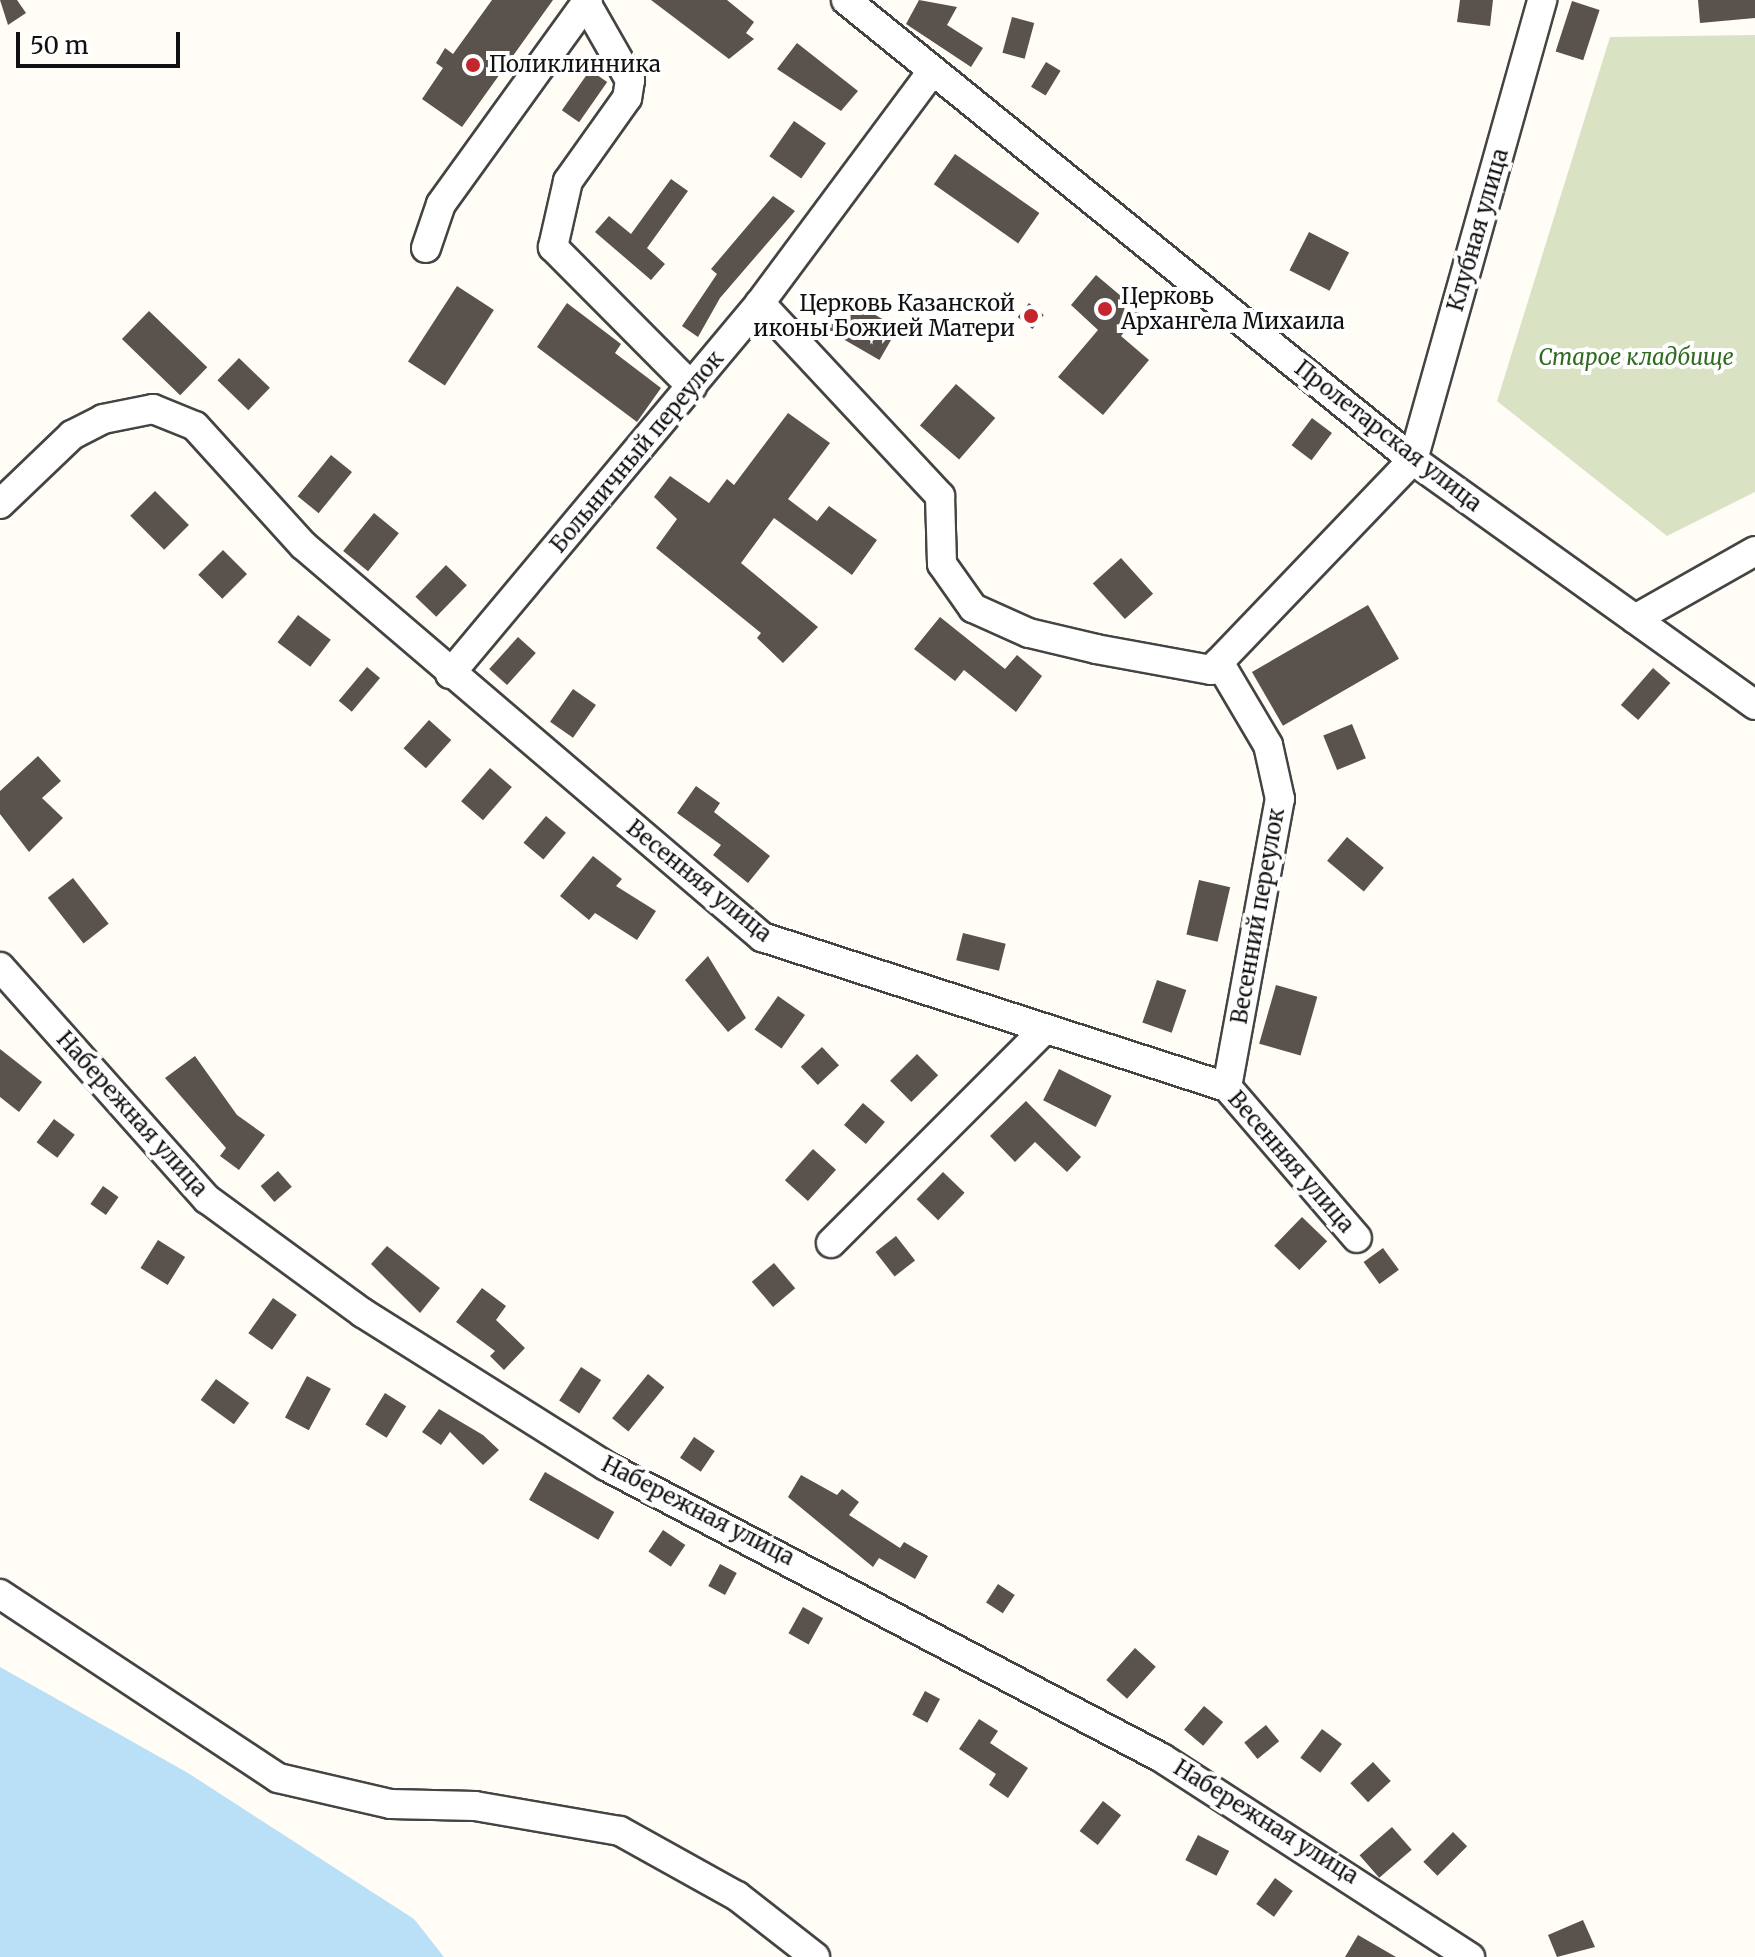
<!DOCTYPE html>
<meta charset="utf-8">
<style>
body{margin:0}
#map{position:relative;width:1755px;height:1957px;overflow:hidden;background:#fffdf5;font-family:Merriweather,serif}
div>[style]{position:absolute}
[style*='--x']{left:calc(var(--x)*1px);top:calc(var(--y)*1px);width:calc(var(--w)*1px);rotate:calc(var(--a)*1deg)}
.cemetery>*{inset:0;background:#d9e3c4}
.water>*{inset:0;background:#b9e0f7}
.building>*{inset:0;background:#5a524d;transform-origin:0 0}
.roads{filter:drop-shadow(2px 0 #444) drop-shadow(-2px 0 #444) drop-shadow(0 2px #444) drop-shadow(0 -2px #444)}
.minor>*{height:28px;margin:-14px;padding:0 14px;transform-origin:14px;border-radius:14px;background:#fff}
.dots>*{width:22px;height:22px;translate:-50% -50%;box-sizing:border-box;border:4px solid #fff;border-radius:50%}
span{translate:-50% -50%;white-space:nowrap;text-align:center;line-height:1.15;-webkit-text-stroke:8px #fff;paint-order:stroke}
.poi-label{font-size:22px;color:#111}
.left{translate:0 -50%;text-align:left}
.right{translate:-100% -50%;text-align:right}
.street-label{font-size:22px;color:#111}
.park-label{font-size:22px;color:#2f6b1f;font-style:italic}
.scale{position:absolute;left:16px;top:32px;width:164px;height:36px;box-sizing:border-box;border:4px solid #111;border-top:0;padding-left:10px;font-size:24px;line-height:28px;white-space:nowrap;color:#111;-webkit-text-stroke:6px #fff;paint-order:stroke}
</style>
<div id="map">
<div class="cemetery">
<i style="clip-path:polygon(1755px 35px,1755px 492px,1667px 536px,1497px 401px,1610px 37px)"></i>
</div>
<div class="water">
<i style="clip-path:polygon(0 1667px,188px 1773px,414px 1919px,444px 1957px,0 1957px)"></i>
</div>
<div class="building">
<i style="clip-path:polygon(0 0,17px 0,26px 13px,8px 25px)"></i>
<i style="clip-path:polygon(492px 0,553px 0,462px 127px,422px 99px,443px 68px,436px 63px,445px 48px,453px 54px)"></i>
<i style="clip-path:polygon(651px 0,727px 0,754px 22px,746px 33px,754px 39px,729px 59px)"></i>
<i style="clip-path:polygon(919px 0,957px 7px,947px 25px,983px 48px,971px 67px,906px 24px)"></i>
<i style="clip-path:polygon(1460px 0,1493px 0,1490px 26px,1457px 22px)"></i>
<i style="clip-path:polygon(1698px 0,1755px 0,1755px 18px,1700px 23px)"></i>
<i style="left:1572px;top:1px;width:29px;height:53px;rotate:18deg"></i>
<i style="left:1012px;top:17px;width:23px;height:37px;rotate:15deg"></i>
<i style="clip-path:polygon(797px 43px,858px 91px,841px 111px,777px 69px)"></i>
<i style="left:1046px;top:62px;width:17px;height:29px;rotate:31deg"></i>
<i style="left:590px;top:70px;width:21px;height:49px;rotate:35deg"></i>
<i style="left:794px;top:121px;width:39px;height:43px;rotate:35deg"></i>
<i style="left:955px;top:154px;width:103px;height:37px;rotate:35deg"></i>
<i style="clip-path:polygon(671px 179px,688px 191px,647px 248px,665px 264px,651px 280px,595px 232px,609px 216px,631px 234px)"></i>
<i style="clip-path:polygon(773px 196px,795px 211px,720px 298px,698px 337px,682px 326px,717px 274px,711px 269px)"></i>
<i style="left:1309px;top:232px;width:45px;height:43px;rotate:27deg"></i>
<i style="clip-path:polygon(1096px 275px,1140px 312px,1121px 336px,1149px 360px,1103px 415px,1058px 377px,1098px 330px,1071px 305px)"></i>
<i style="left:457px;top:286px;width:44px;height:90px;rotate:33deg"></i>
<i style="left:846px;top:298px;width:60px;height:37px;rotate:30deg"></i>
<i style="clip-path:polygon(567px 303px,621px 344px,615px 353px,661px 388px,637px 422px,537px 347px)"></i>
<i style="left:1029px;top:303px;width:19px;height:18px;rotate:39deg"></i>
<i style="left:149px;top:311px;width:81px;height:39px;rotate:44deg"></i>
<i style="left:239px;top:358px;width:43px;height:31px;rotate:44deg"></i>
<i style="left:956px;top:384px;width:52px;height:55px;rotate:41deg"></i>
<i style="clip-path:polygon(788px 413px,830px 443px,788px 499px,817px 521px,829px 506px,877px 540px,852px 575px,774px 518px,741px 563px,818px 627px,783px 663px,757px 638px,761px 633px,656px 548px,677px 519px,654px 497px,670px 476px,709px 503px,727px 479px,734px 485px)"></i>
<i style="left:1312px;top:418px;width:25px;height:34px;rotate:37deg"></i>
<i style="left:331px;top:455px;width:27px;height:53px;rotate:39deg"></i>
<i style="left:155px;top:491px;width:48px;height:35px;rotate:45deg"></i>
<i style="left:374px;top:513px;width:32px;height:49px;rotate:39deg"></i>
<i style="left:223px;top:550px;width:34px;height:35px;rotate:45deg"></i>
<i style="left:1121px;top:558px;width:48px;height:38px;rotate:48deg"></i>
<i style="left:446px;top:565px;width:29px;height:44px;rotate:44deg"></i>
<i style="left:1368px;top:605px;width:62px;height:134px;rotate:60deg"></i>
<i style="left:298px;top:615px;width:41px;height:34px;rotate:37deg"></i>
<i style="clip-path:polygon(940px 617px,1005px 669px,1017px 655px,1042px 676px,1016px 712px,964px 670px,955px 681px,914px 649px)"></i>
<i style="left:518px;top:637px;width:24px;height:43px;rotate:42deg"></i>
<i style="left:367px;top:667px;width:17px;height:44px;rotate:40deg"></i>
<i style="left:1653px;top:668px;width:23px;height:49px;rotate:41deg"></i>
<i style="left:573px;top:689px;width:28px;height:40px;rotate:35deg"></i>
<i style="left:429px;top:720px;width:30px;height:38px;rotate:42deg"></i>
<i style="left:1352px;top:724px;width:37px;height:31px;rotate:68deg"></i>
<i style="clip-path:polygon(38px 756px,61px 781px,42px 798px,63px 818px,29px 852px,0 814px,0 791px)"></i>
<i style="left:490px;top:768px;width:29px;height:44px;rotate:41deg"></i>
<i style="clip-path:polygon(696px 786px,720px 803px,714px 812px,770px 856px,748px 883px,713px 855px,721px 845px,677px 813px)"></i>
<i style="left:546px;top:816px;width:26px;height:35px;rotate:40deg"></i>
<i style="left:1347px;top:837px;width:48px;height:31px;rotate:40deg"></i>
<i style="clip-path:polygon(593px 856px,622px 879px,616px 886px,656px 911px,637px 940px,595px 913px,589px 920px,560px 896px)"></i>
<i style="left:73px;top:878px;width:58px;height:32px;rotate:52deg"></i>
<i style="left:1199px;top:880px;width:32px;height:56px;rotate:13deg"></i>
<i style="left:963px;top:933px;width:44px;height:28px;rotate:14deg"></i>
<i style="clip-path:polygon(708px 956px,746px 1018px,728px 1032px,685px 980px)"></i>
<i style="left:1157px;top:980px;width:31px;height:45px;rotate:19deg"></i>
<i style="left:1276px;top:985px;width:43px;height:61px;rotate:16deg"></i>
<i style="left:778px;top:996px;width:33px;height:41px;rotate:35deg"></i>
<i style="left:822px;top:1047px;width:25px;height:29px;rotate:47deg"></i>
<i style="clip-path:polygon(0 1049px,42px 1082px,19px 1112px,0 1097px)"></i>
<i style="left:917px;top:1054px;width:30px;height:38px;rotate:45deg"></i>
<i style="clip-path:polygon(195px 1056px,237px 1115px,265px 1135px,239px 1170px,220px 1156px,226px 1148px,165px 1078px)"></i>
<i style="left:1059px;top:1069px;width:59px;height:35px;rotate:27deg"></i>
<i style="clip-path:polygon(1026px 1101px,1081px 1157px,1067px 1172px,1035px 1142px,1015px 1162px,990px 1136px)"></i>
<i style="left:863px;top:1103px;width:29px;height:29px;rotate:41deg"></i>
<i style="left:54px;top:1119px;width:26px;height:29px;rotate:37deg"></i>
<i style="left:813px;top:1149px;width:31px;height:42px;rotate:42deg"></i>
<i style="left:278px;top:1171px;width:21px;height:23px;rotate:49deg"></i>
<i style="left:943px;top:1172px;width:30px;height:38px;rotate:44deg"></i>
<i style="left:103px;top:1186px;width:19px;height:22px;rotate:35deg"></i>
<i style="left:1302px;top:1217px;width:35px;height:40px;rotate:44deg"></i>
<i style="left:896px;top:1236px;width:31px;height:26px;rotate:52deg"></i>
<i style="left:158px;top:1240px;width:32px;height:33px;rotate:32deg"></i>
<i style="clip-path:polygon(387px 1246px,440px 1288px,420px 1313px,371px 1264px)"></i>
<i style="left:1383px;top:1248px;width:27px;height:24px;rotate:54deg"></i>
<i style="left:774px;top:1263px;width:33px;height:29px;rotate:50deg"></i>
<i style="clip-path:polygon(482px 1288px,506px 1306px,496px 1320px,525px 1348px,504px 1370px,490px 1356px,495px 1351px,456px 1322px)"></i>
<i style="left:273px;top:1298px;width:29px;height:43px;rotate:35deg"></i>
<i style="left:581px;top:1367px;width:24px;height:40px;rotate:33deg"></i>
<i style="left:648px;top:1374px;width:21px;height:57px;rotate:39deg"></i>
<i style="left:307px;top:1376px;width:27px;height:47px;rotate:28deg"></i>
<i style="left:216px;top:1379px;width:41px;height:26px;rotate:36deg"></i>
<i style="left:385px;top:1393px;width:25px;height:37px;rotate:32deg"></i>
<i style="clip-path:polygon(439px 1409px,483px 1435px,499px 1450px,483px 1465px,450px 1432px,441px 1445px,422px 1432px)"></i>
<i style="left:694px;top:1437px;width:25px;height:25px;rotate:34deg"></i>
<i style="left:545px;top:1472px;width:80px;height:32px;rotate:30deg"></i>
<i style="clip-path:polygon(801px 1475px,837px 1495px,842px 1489px,859px 1502px,849px 1515px,900px 1548px,904px 1542px,928px 1556px,915px 1579px,879px 1558px,873px 1567px,788px 1497px)"></i>
<i style="left:663px;top:1530px;width:27px;height:26px;rotate:34deg"></i>
<i style="left:720px;top:1564px;width:19px;height:25px;rotate:28deg"></i>
<i style="left:998px;top:1584px;width:20px;height:22px;rotate:33deg"></i>
<i style="left:803px;top:1607px;width:23px;height:30px;rotate:29deg"></i>
<i style="left:1135px;top:1648px;width:28px;height:43px;rotate:42deg"></i>
<i style="left:925px;top:1691px;width:17px;height:27px;rotate:28deg"></i>
<i style="left:1204px;top:1706px;width:25px;height:31px;rotate:40deg"></i>
<i style="clip-path:polygon(979px 1719px,998px 1731px,990px 1743px,1028px 1768px,1008px 1798px,989px 1785px,996px 1774px,959px 1749px)"></i>
<i style="left:1266px;top:1725px;width:21px;height:28px;rotate:51deg"></i>
<i style="left:1322px;top:1729px;width:25px;height:36px;rotate:37deg"></i>
<i style="left:1373px;top:1762px;width:26px;height:31px;rotate:47deg"></i>
<i style="left:1103px;top:1801px;width:23px;height:38px;rotate:38deg"></i>
<i style="left:1392px;top:1827px;width:30px;height:43px;rotate:49deg"></i>
<i style="left:1453px;top:1832px;width:20px;height:42px;rotate:45deg"></i>
<i style="left:1198px;top:1835px;width:35px;height:28px;rotate:27deg"></i>
<i style="left:1275px;top:1878px;width:22px;height:32px;rotate:36deg"></i>
<i style="clip-path:polygon(1583px 1920px,1595px 1947px,1557px 1957px,1548px 1935px)"></i>
<i style="clip-path:polygon(1358px 1935px,1396px 1957px,1345px 1957px)"></i>
</div>
<div class="roads">
<div class="minor">
<i style="--x:846;--y:0;--w:730;--a:39.05"></i>
<i style="--x:1413;--y:460;--w:421;--a:35.6"></i>
<i style="--x:586;--y:3;--w:89;--a:60.3"></i>
<i style="--x:630;--y:80;--w:18;--a:99"></i>
<i style="--x:627;--y:98;--w:102;--a:125.4"></i>
<i style="--x:568;--y:181;--w:68;--a:102.8"></i>
<i style="--x:553;--y:247;--w:197;--a:45.2"></i>
<i style="--x:426;--y:248;--w:46;--a:-71.2"></i>
<i style="--x:441;--y:204;--w:251;--a:-54.2"></i>
<i style="--x:760;--y:303;--w:264;--a:47"></i>
<i style="--x:940;--y:496;--w:68;--a:88.3"></i>
<i style="--x:942;--y:564;--w:54;--a:54.8"></i>
<i style="--x:973;--y:608;--w:61;--a:24.1"></i>
<i style="--x:1029;--y:633;--w:69;--a:13.4"></i>
<i style="--x:1096;--y:649;--w:117;--a:10.3"></i>
<i style="--x:1211;--y:670;--w:11;--a:-45"></i>
<i style="--x:0;--y:504;--w:100;--a:-43.8"></i>
<i style="--x:72;--y:435;--w:35;--a:-27"></i>
<i style="--x:103;--y:419;--w:51;--a:-11.3"></i>
<i style="--x:153;--y:409;--w:45;--a:22"></i>
<i style="--x:195;--y:426;--w:161;--a:47.8"></i>
<i style="--x:303;--y:545;--w:604;--a:40.5"></i>
<i style="--x:762;--y:937;--w:489;--a:17.9"></i>
<i style="--x:1227;--y:1087;--w:199;--a:49.3"></i>
<i style="--x:1635;--y:619;--w:138;--a:-29.5"></i>
<i style="--x:450;--y:674;--w:483;--a:-50.1"></i>
<i style="--x:760;--y:303;--w:289;--a:-53.4"></i>
<i style="--x:0;--y:967;--w:311;--a:48.3"></i>
<i style="--x:207;--y:1199;--w:193;--a:36.2"></i>
<i style="--x:363;--y:1313;--w:287;--a:32.2"></i>
<i style="--x:606;--y:1466;--w:628;--a:27.71"></i>
<i style="--x:1162;--y:1758;--w:367;--a:32.9"></i>
<i style="--x:1227;--y:1087;--w:293;--a:-79.6"></i>
<i style="--x:1280;--y:799;--w:55;--a:-102.5"></i>
<i style="--x:1268;--y:745;--w:96;--a:-120.6"></i>
<i style="--x:1219;--y:662;--w:280;--a:-46.2"></i>
<i style="--x:1413;--y:460;--w:478;--a:-74.3"></i>
<i style="--x:831;--y:1243;--w:301;--a:-45"></i>
<i style="--x:0;--y:1594;--w:333;--a:33.5"></i>
<i style="--x:278;--y:1778;--w:116;--a:13"></i>
<i style="--x:391;--y:1804;--w:84;--a:1.4"></i>
<i style="--x:475;--y:1806;--w:147;--a:9.8"></i>
<i style="--x:620;--y:1831;--w:134;--a:29.1"></i>
<i style="--x:737;--y:1896;--w:99;--a:38"></i>
</div>
</div>
<div class="dots">
<i style="left:473px;top:65px;background:#c4262e"></i>
<i style="left:1105px;top:309px;background:#c4262e"></i>
<i style="left:1031px;top:316px;background:#c4262e"></i>
</div>
<div class="poi-label">
<span class="left" style="left:489px;top:65px">Поликлинника</span>
<span class="left" style="left:1121px;top:309px">Церковь<br>Архангела Михаила</span>
<span class="right" style="left:1015px;top:316px">Церковь Казанской<br>иконы Божией Матери</span>
</div>
<div class="street-label">
<span style="left:1478px;top:230px;rotate:-74deg">Клубная улица</span>
<span style="left:1388px;top:436px;rotate:38deg">Пролетарская улица</span>
<span style="left:637px;top:452px;rotate:-50deg">Больничный переулок</span>
<span style="left:699px;top:881px;rotate:39deg">Весенняя улица</span>
<span style="left:1258px;top:916px;rotate:-80deg">Весенний переулок</span>
<span style="left:132px;top:1114px;rotate:48deg">Набережная улица</span>
<span style="left:1291px;top:1162px;rotate:49deg">Весенняя улица</span>
<span style="left:698px;top:1511px;rotate:27deg">Набережная улица</span>
<span style="left:1266px;top:1822px;rotate:32deg">Набережная улица</span>
</div>
<div class="park-label">
<span style="left:1636px;top:358px">Старое кладбище</span>
</div>
<div class="scale">50 m</div>
</div>
